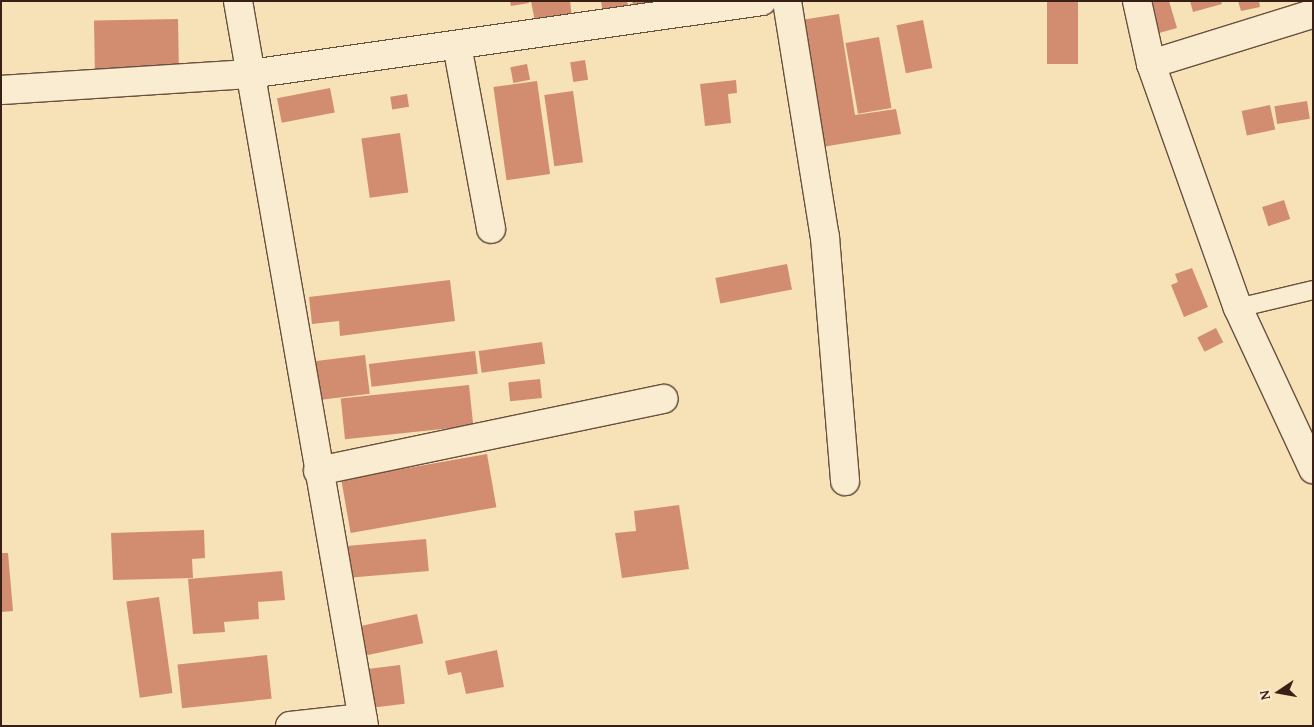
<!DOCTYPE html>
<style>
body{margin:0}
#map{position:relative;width:1314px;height:727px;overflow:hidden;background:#f6e2b6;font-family:"Gentium Book Plus",serif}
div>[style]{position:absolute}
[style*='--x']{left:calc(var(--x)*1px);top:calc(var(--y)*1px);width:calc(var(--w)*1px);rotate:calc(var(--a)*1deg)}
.building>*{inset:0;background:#d28d71;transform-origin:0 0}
.roads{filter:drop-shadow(1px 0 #68503e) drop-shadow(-1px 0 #68503e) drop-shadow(0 1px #68503e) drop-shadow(0 -1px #68503e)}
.lane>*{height:18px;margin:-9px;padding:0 9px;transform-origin:9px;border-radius:9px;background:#f9ecd0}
.street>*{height:28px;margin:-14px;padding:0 14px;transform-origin:14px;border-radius:14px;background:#f9ecd0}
.secondary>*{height:28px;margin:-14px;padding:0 14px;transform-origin:14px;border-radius:14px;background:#f9ecd0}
span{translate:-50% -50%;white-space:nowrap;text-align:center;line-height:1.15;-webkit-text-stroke:5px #f9ecd0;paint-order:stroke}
.frame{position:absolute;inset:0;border:2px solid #392016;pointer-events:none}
.north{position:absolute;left:1254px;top:667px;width:50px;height:50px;-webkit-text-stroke:4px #f9ecd0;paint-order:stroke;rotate:258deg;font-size:14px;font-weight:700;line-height:20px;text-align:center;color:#392016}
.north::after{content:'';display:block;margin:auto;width:18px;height:22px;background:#392016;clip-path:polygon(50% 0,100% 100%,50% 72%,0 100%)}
</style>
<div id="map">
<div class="building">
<i style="clip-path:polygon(510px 1px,529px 1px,529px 3px,511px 6px)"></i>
<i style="clip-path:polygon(531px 1px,570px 1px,572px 17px,535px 22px)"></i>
<i style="clip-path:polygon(601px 1px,627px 1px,629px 9px,603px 14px)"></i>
<i style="clip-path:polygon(632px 1px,658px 1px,658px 3px,634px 8px)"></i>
<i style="left:1047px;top:1px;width:31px;height:63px"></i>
<i style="clip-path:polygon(1143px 1px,1169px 1px,1177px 28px,1152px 35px)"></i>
<i style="clip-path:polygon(1190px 1px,1221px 1px,1222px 4px,1193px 12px)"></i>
<i style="clip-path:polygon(1238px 1px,1259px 1px,1260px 7px,1241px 11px)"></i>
<i style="clip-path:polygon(839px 14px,855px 115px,896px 109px,901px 134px,822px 147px,801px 20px)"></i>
<i style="left:178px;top:19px;width:58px;height:84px;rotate:89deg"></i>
<i style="left:923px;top:20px;width:49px;height:27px;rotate:79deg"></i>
<i style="left:879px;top:37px;width:72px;height:34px;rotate:80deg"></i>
<i style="left:585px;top:60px;width:20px;height:15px;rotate:81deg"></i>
<i style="left:527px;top:64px;width:16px;height:17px;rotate:79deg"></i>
<i style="clip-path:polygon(736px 80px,737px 93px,728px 94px,731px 123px,705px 126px,700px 84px)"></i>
<i style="left:537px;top:81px;width:94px;height:44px;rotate:82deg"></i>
<i style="left:330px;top:88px;width:25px;height:54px;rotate:79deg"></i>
<i style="left:573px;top:91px;width:72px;height:29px;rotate:82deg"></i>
<i style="left:407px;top:94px;width:13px;height:17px;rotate:81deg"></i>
<i style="left:1307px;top:101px;width:18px;height:33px;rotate:81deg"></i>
<i style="left:1270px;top:105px;width:25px;height:29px;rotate:78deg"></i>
<i style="left:400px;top:133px;width:60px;height:39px;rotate:82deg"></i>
<i style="left:1284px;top:200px;width:20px;height:23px;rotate:72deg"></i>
<i style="left:787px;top:264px;width:26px;height:73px;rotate:79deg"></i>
<i style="clip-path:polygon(1192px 268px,1208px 307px,1184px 317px,1171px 285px,1178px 282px,1175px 274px)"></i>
<i style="clip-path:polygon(450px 280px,455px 321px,340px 336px,339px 321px,312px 324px,309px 297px)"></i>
<i style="left:1216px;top:328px;width:16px;height:21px;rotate:63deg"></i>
<i style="left:542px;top:342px;width:22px;height:64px;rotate:82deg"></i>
<i style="left:475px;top:351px;width:23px;height:107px;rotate:83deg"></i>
<i style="left:365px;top:355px;width:39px;height:55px;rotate:83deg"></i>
<i style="left:540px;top:379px;width:19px;height:32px;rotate:84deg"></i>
<i style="left:469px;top:385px;width:41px;height:129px;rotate:84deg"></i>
<i style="left:487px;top:454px;width:54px;height:148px;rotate:80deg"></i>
<i style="clip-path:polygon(679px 505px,689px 569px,622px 578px,615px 533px,636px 531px,634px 511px)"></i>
<i style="clip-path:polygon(204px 530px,205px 558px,192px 559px,193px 578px,113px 580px,111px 533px)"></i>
<i style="left:426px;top:539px;width:32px;height:80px;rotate:85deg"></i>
<i style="clip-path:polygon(1px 553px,8px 553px,13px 611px,1px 612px)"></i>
<i style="clip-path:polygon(282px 571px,285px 600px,258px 602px,259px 619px,224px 622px,225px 632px,193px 634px,188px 579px)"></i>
<i style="left:159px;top:597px;width:97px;height:33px;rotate:82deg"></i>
<i style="left:417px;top:614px;width:30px;height:60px;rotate:78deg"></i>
<i style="clip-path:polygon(497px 650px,504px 687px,466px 694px,461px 672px,448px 675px,445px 661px)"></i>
<i style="left:267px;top:655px;width:44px;height:90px;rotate:84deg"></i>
<i style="left:400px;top:665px;width:39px;height:33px;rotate:83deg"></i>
</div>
<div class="roads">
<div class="lane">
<i style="--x:1238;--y:308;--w:77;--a:-13.5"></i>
</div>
<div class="street">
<i style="--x:787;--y:1;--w:239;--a:80.9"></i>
<i style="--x:825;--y:237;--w:245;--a:85.3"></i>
<i style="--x:1137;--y:1;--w:65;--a:77.5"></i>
<i style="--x:1151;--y:64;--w:259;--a:70.4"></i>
<i style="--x:1238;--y:308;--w:178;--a:65"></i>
<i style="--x:457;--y:45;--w:187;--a:79.5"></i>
<i style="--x:1151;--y:64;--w:170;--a:-17.2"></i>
<i style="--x:1;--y:90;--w:250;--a:-3.7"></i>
<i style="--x:250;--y:74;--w:517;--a:-8.11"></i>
<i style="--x:318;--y:471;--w:353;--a:-11.8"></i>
</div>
<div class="secondary">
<i style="--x:238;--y:1;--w:736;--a:80.14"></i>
<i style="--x:290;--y:726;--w:73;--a:-6.3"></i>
</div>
</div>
<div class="frame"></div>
<div class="north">N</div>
</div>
